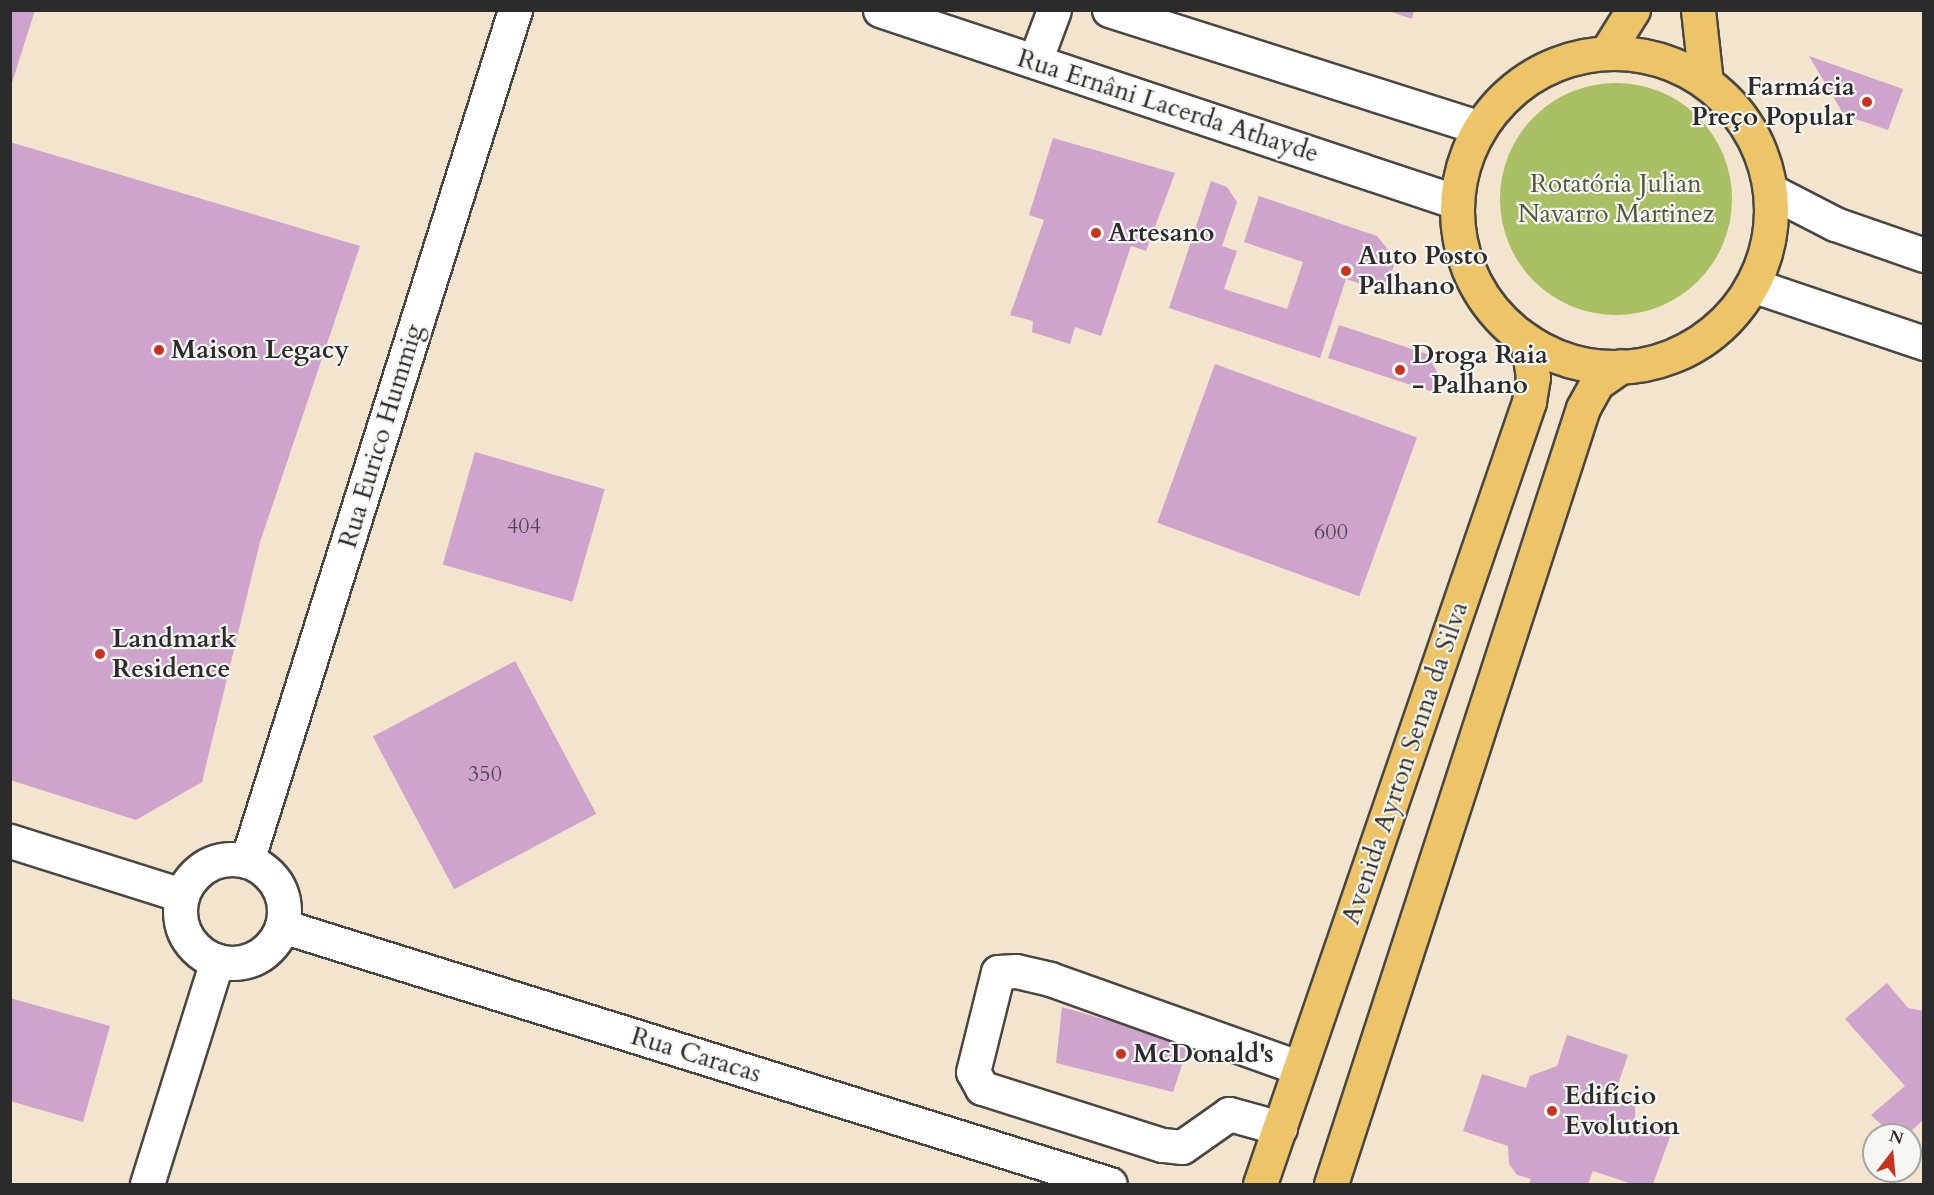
<!DOCTYPE html>
<meta charset="utf-8">
<style>
body{margin:0}
#map{position:relative;width:1934px;height:1195px;overflow:hidden;background:#f3e4cd;font-family:Cardo,serif}
div>[style]{position:absolute}
[style*='--x']{left:calc(var(--x)*1px);top:calc(var(--y)*1px);width:calc(var(--w)*1px);rotate:calc(var(--a)*1deg)}
.green>*{inset:0;background:#a8bf63}
.round{border-radius:50%}
.building>*{inset:0;background:#cea4cc;transform-origin:0 0}
.roads{filter:drop-shadow(2px 0 #494743) drop-shadow(-2px 0 #494743) drop-shadow(0 2px #494743) drop-shadow(0 -2px #494743)}
.minor>*{height:33px;margin:-16.5px;padding:0 16.5px;transform-origin:16.5px;border-radius:16.5px;background:#fff}
.minor>.ring{margin:-16.5px;padding:0;box-sizing:content-box;background:none;border:33px solid #fff;border-radius:50%}
.major>*{height:33px;margin:-16.5px;padding:0 16.5px;transform-origin:16.5px;border-radius:16.5px;background:#eec469}
.major>.ring{margin:-16.5px;padding:0;box-sizing:content-box;background:none;border:33px solid #eec469;border-radius:50%}
.dots>*{width:16px;height:16px;translate:-50% -50%;box-sizing:border-box;border:3px solid #f6f6f2;border-radius:50%}
span{translate:-50% -50%;white-space:nowrap;text-align:center;line-height:1.15;-webkit-text-stroke:4.5px #f6f6f2;paint-order:stroke}
.number-label{font-size:22px;color:#544953}
.number-label span{-webkit-text-stroke-width:0}
.poi-label{font-size:26px;color:#2b2b2b;font-weight:700}
.right{translate:-100% -50%;text-align:right}
.left{translate:0 -50%;text-align:left}
.street-label{font-size:26px;color:#2b2b2b}
.park-label{font-size:26px;color:#50573c}
.frame{position:absolute;inset:0;border:12px solid #2b2b2b;pointer-events:none}
.north{position:absolute;left:1862px;top:1123px;width:60px;height:60px;box-sizing:border-box;background:#f6f6f2;border:2px solid #a5a5a2;border-radius:50%;rotate:16deg;font-size:16px;font-weight:700;line-height:24px;text-align:center;color:#2b2b2b}
.north::after{content:'';display:block;margin:auto;width:21px;height:27px;background:#c8321e;clip-path:polygon(50% 0,100% 100%,50% 72%,0 100%)}
</style>
<div id="map">
<div class="green">
<i class="round" style="left:1500px;top:83px;width:232px;height:232px"></i>
</div>
<div class="building">
<i style="clip-path:polygon(10px 10px,35px 10px,11px 86px,10px 86px)"></i>
<i style="clip-path:polygon(1386px 10px,1414px 10px,1412px 19px)"></i>
<i style="clip-path:polygon(1809px 56px,1903px 89px,1888px 130px,1844px 115px)"></i>
<i style="clip-path:polygon(1053px 138px,1175px 173px,1146px 251px,1131px 246px,1101px 336px,1075px 327px,1070px 344px,1032px 332px,1033px 321px,1010px 315px,1044px 220px,1029px 215px)"></i>
<i style="clip-path:polygon(10px 142px,360px 246px,260px 542px,202px 782px,136px 820px,10px 780px)"></i>
<i style="clip-path:polygon(1211px 181px,1227px 187px,1237px 202px,1222px 246px,1237px 251px,1224px 289px,1287px 309px,1303px 262px,1244px 242px,1259px 196px,1377px 236px,1396px 259px,1385px 292px,1346px 279px,1320px 358px,1169px 308px)"></i>
<i style="clip-path:polygon(1339px 325px,1427px 354px,1443px 382px,1439px 394px,1328px 358px)"></i>
<i style="left:1215px;top:364px;width:215px;height:169px;rotate:20deg"></i>
<i style="left:475px;top:452px;width:135px;height:117px;rotate:16deg"></i>
<i style="left:515px;top:661px;width:173px;height:161px;rotate:62deg"></i>
<i style="clip-path:polygon(1887px 983px,1908px 1008px,1924px 1011px,1924px 1119px,1907px 1135px,1892px 1135px,1871px 1115px,1905px 1086px,1845px 1019px)"></i>
<i style="clip-path:polygon(10px 998px,110px 1026px,83px 1122px,10px 1101px)"></i>
<i style="clip-path:polygon(1062px 1007px,1189px 1044px,1173px 1092px,1056px 1063px)"></i>
<i style="clip-path:polygon(1567px 1035px,1628px 1055px,1615px 1093px,1635px 1100px,1635px 1122px,1671px 1134px,1653px 1184px,1632px 1184px,1593px 1171px,1588px 1184px,1529px 1184px,1531px 1179px,1517px 1175px,1509px 1164px,1508px 1146px,1463px 1131px,1482px 1074px,1526px 1088px,1530px 1076px,1557px 1066px)"></i>
</div>
<div class="roads">
<div class="minor">
<i style="--x:880;--y:10;--w:608;--a:18.41"></i>
<i style="--x:1109;--y:10;--w:389;--a:17.6"></i>
<i style="--x:1035;--y:61;--w:54;--a:-69.6"></i>
<i style="--x:1771;--y:191;--w:72;--a:27.3"></i>
<i style="--x:1835;--y:224;--w:94;--a:19.2"></i>
<i style="--x:1752;--y:285;--w:182;--a:18.6"></i>
<i style="--x:10;--y:841;--w:179;--a:17.5"></i>
<i class="ring" style="left:180px;top:859px;width:71px;height:71px"></i>
<i style="--x:247;--y:861;--w:892;--a:-72.52"></i>
<i style="--x:282;--y:926;--w:867;--a:17.31"></i>
<i style="--x:1280;--y:1128;--w:53;--a:-164.6"></i>
<i style="--x:1229;--y:1114;--w:57;--a:144.9"></i>
<i style="--x:1182;--y:1147;--w:20;--a:-174"></i>
<i style="--x:1162;--y:1145;--w:189;--a:-162.4"></i>
<i style="--x:982;--y:1088;--w:18;--a:-119"></i>
<i style="--x:973;--y:1072;--w:103;--a:-76"></i>
<i style="--x:998;--y:972;--w:18;--a:-3"></i>
<i style="--x:1016;--y:971;--w:35;--a:13"></i>
<i style="--x:1050;--y:979;--w:265;--a:19.6"></i>
<i style="--x:147;--y:1184;--w:234;--a:-72.6"></i>
</div>
<div class="major">
<i style="--x:1698;--y:10;--w:72;--a:83.7"></i>
<i style="--x:1606;--y:53;--w:51;--a:-57.9"></i>
<i class="ring" style="left:1457px;top:53px;width:281px;height:281px"></i>
<i style="--x:1260;--y:1184;--w:827;--a:-71.02"></i>
<i style="--x:1529;--y:402;--w:25;--a:-81"></i>
<i style="--x:1533;--y:377;--w:37;--a:-99"></i>
<i style="--x:1331;--y:1184;--w:816;--a:-72.01"></i>
<i style="--x:1583;--y:408;--w:29;--a:-61"></i>
<i style="--x:1597;--y:383;--w:29;--a:-35"></i>
</div>
</div>
<div class="dots">
<i style="left:1867px;top:102px;background:#c8321e"></i>
<i style="left:1096px;top:233px;background:#c8321e"></i>
<i style="left:1346px;top:271px;background:#c8321e"></i>
<i style="left:159px;top:350px;background:#c8321e"></i>
<i style="left:1400px;top:370px;background:#c8321e"></i>
<i style="left:100px;top:654px;background:#c8321e"></i>
<i style="left:1121px;top:1054px;background:#c8321e"></i>
<i style="left:1552px;top:1111px;background:#c8321e"></i>
</div>
<div class="number-label">
<span style="left:524px;top:527px">404</span>
<span style="left:1331px;top:533px">600</span>
<span style="left:485px;top:775px">350</span>
</div>
<div class="poi-label">
<span class="right" style="left:1855px;top:102px">Farmácia<br>Preço Popular</span>
<span class="left" style="left:1108px;top:233px">Artesano</span>
<span class="left" style="left:1358px;top:271px">Auto Posto<br>Palhano</span>
<span class="left" style="left:171px;top:350px">Maison Legacy</span>
<span class="left" style="left:1412px;top:370px">Droga Raia<br>- Palhano</span>
<span class="left" style="left:112px;top:654px">Landmark<br>Residence</span>
<span class="left" style="left:1133px;top:1054px">McDonald's</span>
<span class="left" style="left:1564px;top:1111px">Edifício<br>Evolution</span>
</div>
<div class="street-label">
<span style="left:1168px;top:106px;rotate:18deg">Rua Ernâni Lacerda Athayde</span>
<span style="left:381px;top:436px;rotate:-73deg">Rua Eurico Hummig</span>
<span style="left:1405px;top:763px;rotate:-71deg">Avenida Ayrton Senna da Silva</span>
<span style="left:696px;top:1055px;rotate:17deg">Rua Caracas</span>
</div>
<div class="park-label">
<span style="left:1616px;top:199px">Rotatória Julian<br>Navarro Martinez</span>
</div>
<div class="frame"></div>
<div class="north">N</div>
</div>
